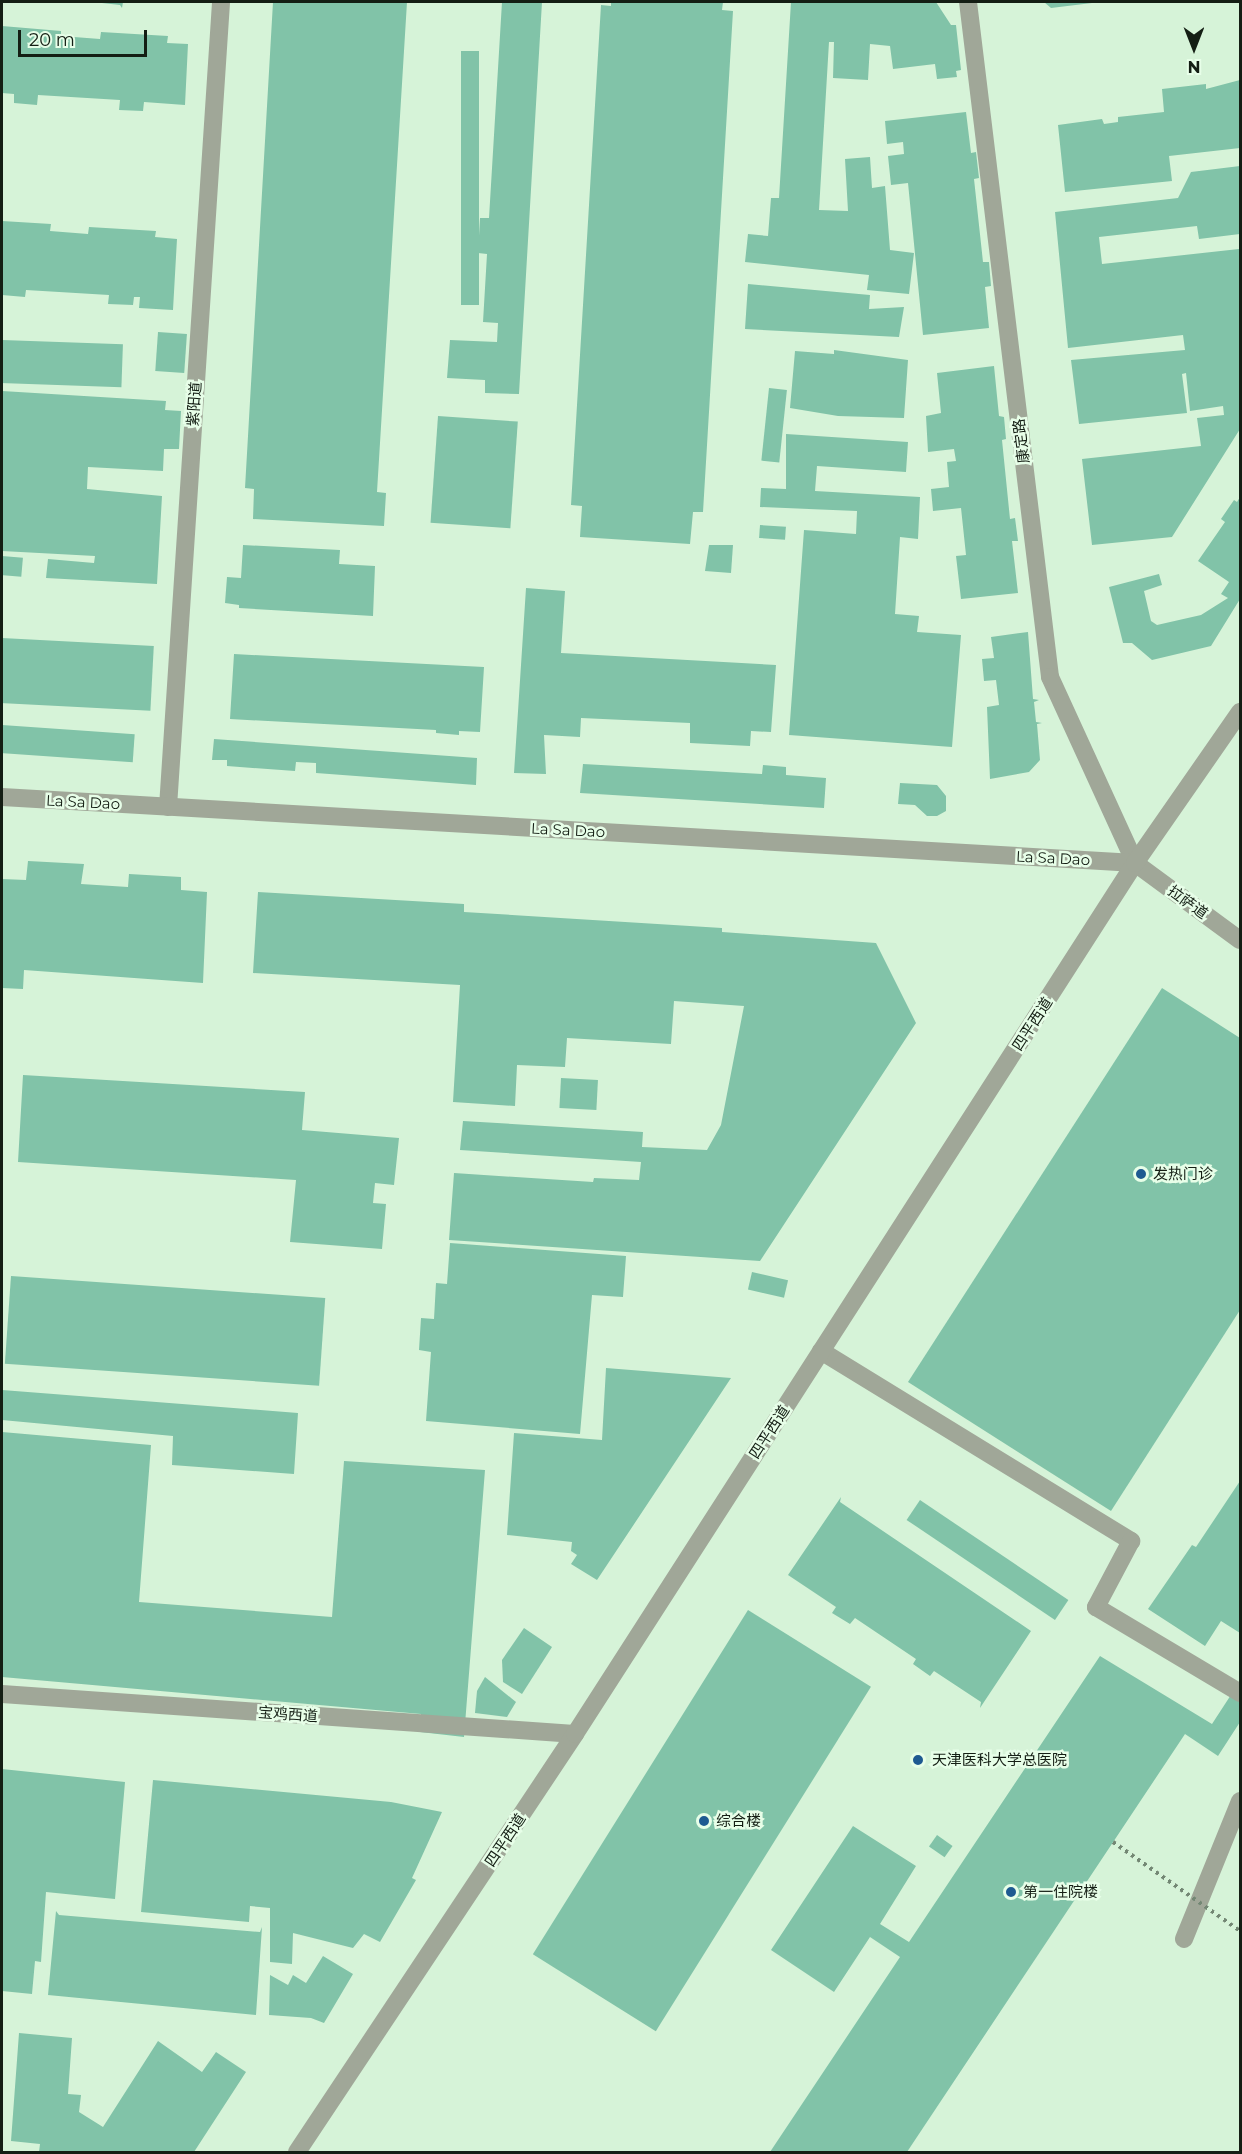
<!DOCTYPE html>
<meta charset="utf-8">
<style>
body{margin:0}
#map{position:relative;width:1242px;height:2154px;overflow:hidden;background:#d6f3d8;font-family:Montserrat,"Noto Sans SC",sans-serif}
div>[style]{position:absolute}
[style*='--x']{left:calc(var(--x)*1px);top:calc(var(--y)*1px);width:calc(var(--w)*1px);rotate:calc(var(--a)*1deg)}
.building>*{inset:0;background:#81c3a8;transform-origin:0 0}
.service>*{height:18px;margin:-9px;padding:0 9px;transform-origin:9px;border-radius:9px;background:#a0a798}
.minor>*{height:18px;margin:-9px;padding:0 9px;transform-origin:9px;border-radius:9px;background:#a0a798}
.tertiary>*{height:18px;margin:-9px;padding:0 9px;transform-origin:9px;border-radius:9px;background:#a0a798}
.path-bridge>*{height:4px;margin-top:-2px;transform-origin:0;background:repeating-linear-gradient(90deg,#738774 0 3px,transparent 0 7.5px)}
.dots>*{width:16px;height:16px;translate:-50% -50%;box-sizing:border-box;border:3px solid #e7fee8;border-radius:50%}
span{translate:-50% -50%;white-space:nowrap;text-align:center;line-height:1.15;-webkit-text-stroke:5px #e7fee8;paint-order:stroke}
.street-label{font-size:15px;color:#141e14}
.poi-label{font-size:15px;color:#141e14}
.left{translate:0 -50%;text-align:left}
.frame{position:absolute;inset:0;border:3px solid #141e14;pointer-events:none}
.north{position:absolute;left:1164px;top:18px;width:60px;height:60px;-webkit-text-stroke:4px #e7fee8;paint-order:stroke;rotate:180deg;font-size:16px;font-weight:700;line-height:24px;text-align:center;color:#141e14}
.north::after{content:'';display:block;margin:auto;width:21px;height:27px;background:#141e14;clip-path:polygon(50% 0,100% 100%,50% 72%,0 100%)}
.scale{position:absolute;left:18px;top:30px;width:129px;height:27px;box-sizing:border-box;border:3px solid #141e14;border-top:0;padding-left:8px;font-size:18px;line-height:21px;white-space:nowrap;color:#141e14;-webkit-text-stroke:4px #e7fee8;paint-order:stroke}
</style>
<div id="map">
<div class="building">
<i style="clip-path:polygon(93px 2px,123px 2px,122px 8px,120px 5px)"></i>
<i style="clip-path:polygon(273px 2px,407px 2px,377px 492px,386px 493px,384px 526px,253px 519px,254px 489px,245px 488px)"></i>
<i style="clip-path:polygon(502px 2px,542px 2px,519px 394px,485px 393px,485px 380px,447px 378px,450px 340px,497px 342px,498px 323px,483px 322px,487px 254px,478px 253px,480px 218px,489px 218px)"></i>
<i style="clip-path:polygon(611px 2px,723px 2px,722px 10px,733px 11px,703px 512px,693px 512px,690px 544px,580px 537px,582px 506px,571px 505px,601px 5px,611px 6px)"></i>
<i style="clip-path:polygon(791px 2px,936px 2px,951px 25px,956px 25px,961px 70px,956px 71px,957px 77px,937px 79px,935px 64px,893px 69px,890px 46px,870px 44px,868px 80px,833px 78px,834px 42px,829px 42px,819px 210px,848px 211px,845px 159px,870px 157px,872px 188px,885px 186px,890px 250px,914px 253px,909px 294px,867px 290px,869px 275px,745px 262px,748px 234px,768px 236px,771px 198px,779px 198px)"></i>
<i style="clip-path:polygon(1044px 2px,1092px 2px,1092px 3px,1051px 8px)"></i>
<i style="clip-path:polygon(2px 26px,61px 31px,61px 36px,100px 39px,101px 32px,168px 36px,167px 43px,188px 44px,185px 105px,144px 102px,143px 111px,119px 110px,120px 100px,38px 95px,37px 105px,14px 103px,14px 94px,2px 93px)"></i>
<i style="left:461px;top:51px;width:18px;height:254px"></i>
<i style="clip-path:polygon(1240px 80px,1240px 148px,1169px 156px,1172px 181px,1065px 192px,1058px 125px,1102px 119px,1104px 124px,1118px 122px,1118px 117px,1164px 112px,1162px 89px,1206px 84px,1206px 89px)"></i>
<i style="clip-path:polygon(966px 112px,971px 153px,976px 152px,979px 178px,974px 179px,983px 262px,989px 262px,991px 286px,985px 287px,989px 328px,923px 335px,908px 183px,891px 185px,888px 156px,904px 154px,903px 142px,887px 144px,885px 121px)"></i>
<i style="clip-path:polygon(1240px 166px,1240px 234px,1199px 239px,1197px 226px,1099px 237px,1102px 264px,1239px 249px,1240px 429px,1172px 537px,1092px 545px,1082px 459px,1201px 446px,1197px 418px,1224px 415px,1223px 406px,1190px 411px,1186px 373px,1182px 374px,1187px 413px,1079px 424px,1071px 360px,1185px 350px,1183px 335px,1068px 348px,1055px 212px,1178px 198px,1191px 172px)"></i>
<i style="clip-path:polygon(2px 221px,51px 224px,50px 231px,88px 234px,89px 227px,156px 231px,155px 237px,177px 239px,173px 310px,139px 308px,140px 297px,134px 297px,133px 305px,108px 304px,109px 295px,26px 290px,25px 297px,2px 295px)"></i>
<i style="clip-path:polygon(748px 284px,870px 295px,869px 309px,904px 307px,899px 337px,745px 329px)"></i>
<i style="left:158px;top:332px;width:29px;height:39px;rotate:4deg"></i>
<i style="left:2px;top:340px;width:121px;height:43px;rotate:2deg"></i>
<i style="clip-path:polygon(834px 350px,908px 360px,904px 418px,838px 416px,790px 408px,795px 351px,834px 354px)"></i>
<i style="clip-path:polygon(994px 366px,999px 416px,1004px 417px,1006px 439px,1002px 440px,1010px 519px,1015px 518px,1018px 541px,1012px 541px,1018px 593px,961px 599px,956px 556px,966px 555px,961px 508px,933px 511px,931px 489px,949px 487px,947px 462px,956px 461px,954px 449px,928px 452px,926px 416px,941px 413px,937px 373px)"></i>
<i style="left:769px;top:388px;width:18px;height:73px;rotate:6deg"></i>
<i style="clip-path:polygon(2px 391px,166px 401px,165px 410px,181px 411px,179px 449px,164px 449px,163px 471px,88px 467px,87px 489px,162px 496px,157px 584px,46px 578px,48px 559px,94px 563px,95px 556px,2px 551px)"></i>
<i style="left:438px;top:416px;width:80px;height:107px;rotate:4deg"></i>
<i style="clip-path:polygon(786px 434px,908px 442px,906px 472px,817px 466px,815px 491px,920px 497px,918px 539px,900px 537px,895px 614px,919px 616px,917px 632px,961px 635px,952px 747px,789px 735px,804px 530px,856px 534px,857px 511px,760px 507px,761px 488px,786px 489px)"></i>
<i style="clip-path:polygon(1240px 497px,1240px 599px,1211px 646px,1152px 660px,1132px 643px,1123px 643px,1109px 587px,1159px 574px,1162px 585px,1144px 591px,1151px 621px,1157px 625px,1201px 615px,1228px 598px,1221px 594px,1229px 582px,1198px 561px,1225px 522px,1221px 519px,1234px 500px,1237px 502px)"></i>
<i style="left:760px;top:525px;width:26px;height:13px;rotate:4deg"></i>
<i style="clip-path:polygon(243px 545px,340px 550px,339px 564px,375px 566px,373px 616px,239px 608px,239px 605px,225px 603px,227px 577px,241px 578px)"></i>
<i style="clip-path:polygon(709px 545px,733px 545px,731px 573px,705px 571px)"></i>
<i style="left:2px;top:556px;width:21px;height:19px;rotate:5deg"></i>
<i style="clip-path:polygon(526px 588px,565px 591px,561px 653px,776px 665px,771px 732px,751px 731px,750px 746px,690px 743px,690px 723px,581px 718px,580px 737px,544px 735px,546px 774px,514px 773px)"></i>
<i style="clip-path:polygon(1028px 632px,1033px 699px,1039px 700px,1034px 702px,1036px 722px,1042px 723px,1037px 724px,1040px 760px,1029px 772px,990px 779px,987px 707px,999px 705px,996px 680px,984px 681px,982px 659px,994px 658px,991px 637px)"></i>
<i style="left:2px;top:638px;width:152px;height:65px;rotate:3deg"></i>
<i style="clip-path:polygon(234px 654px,484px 667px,480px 732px,459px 731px,459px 735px,436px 733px,436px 730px,230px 719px)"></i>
<i style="left:2px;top:725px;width:133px;height:28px;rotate:4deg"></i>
<i style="clip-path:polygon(214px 739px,477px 758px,476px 785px,316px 773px,316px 763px,296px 762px,295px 771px,227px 766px,227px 760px,212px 760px)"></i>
<i style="clip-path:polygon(583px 764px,762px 774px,763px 765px,786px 767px,786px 775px,826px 778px,824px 808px,580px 793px)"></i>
<i style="clip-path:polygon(900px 783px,937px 785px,946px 796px,946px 811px,937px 816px,927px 816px,915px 805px,898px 804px)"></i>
<i style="clip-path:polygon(28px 861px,84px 864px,81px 884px,128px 887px,129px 874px,181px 877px,181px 890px,207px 892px,203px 983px,24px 970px,23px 989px,2px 988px,2px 879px,26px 880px)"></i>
<i style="clip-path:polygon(258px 892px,464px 904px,464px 912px,722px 928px,722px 932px,876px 943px,916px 1023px,760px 1261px,449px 1240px,454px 1173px,593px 1182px,594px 1178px,639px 1180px,641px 1162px,460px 1150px,463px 1121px,643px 1132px,642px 1147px,707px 1150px,721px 1125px,744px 1006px,674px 1001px,671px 1044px,567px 1038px,565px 1067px,517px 1065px,515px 1106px,453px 1102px,460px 985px,253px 973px)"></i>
<i style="clip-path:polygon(1162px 988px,1240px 1038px,1240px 1310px,1111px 1511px,908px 1382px)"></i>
<i style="clip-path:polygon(23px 1075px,305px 1092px,302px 1130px,399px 1138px,394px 1185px,375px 1183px,373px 1203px,386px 1204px,382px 1249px,290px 1242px,296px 1180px,18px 1162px)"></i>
<i style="left:561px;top:1078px;width:37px;height:30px;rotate:3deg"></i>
<i style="clip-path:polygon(450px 1243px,626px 1256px,623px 1297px,592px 1295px,580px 1434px,426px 1421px,431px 1352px,419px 1350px,421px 1318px,434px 1319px,436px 1283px,447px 1284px)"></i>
<i style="left:752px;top:1272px;width:37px;height:18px;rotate:13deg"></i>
<i style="left:11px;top:1276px;width:315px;height:88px;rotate:4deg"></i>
<i style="clip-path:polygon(606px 1368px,731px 1378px,597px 1580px,571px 1564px,577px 1555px,571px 1551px,572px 1542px,507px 1535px,514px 1433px,602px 1440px)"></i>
<i style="clip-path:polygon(2px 1390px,298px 1413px,294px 1474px,172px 1465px,173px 1436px,2px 1420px)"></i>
<i style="clip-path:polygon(2px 1432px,151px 1445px,139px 1602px,332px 1617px,344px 1461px,485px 1470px,464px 1737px,420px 1732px,421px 1714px,2px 1677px)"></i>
<i style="clip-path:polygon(1240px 1481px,1240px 1633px,1221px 1621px,1205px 1646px,1148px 1609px,1192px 1545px,1196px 1547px)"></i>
<i style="clip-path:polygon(841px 1497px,840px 1502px,1031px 1631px,980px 1708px,981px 1702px,934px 1671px,930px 1676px,913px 1664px,916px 1659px,855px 1618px,850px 1624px,832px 1613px,836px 1607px,788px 1575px)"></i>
<i style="left:920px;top:1500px;width:179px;height:24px;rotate:34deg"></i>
<i style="left:748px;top:1610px;width:145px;height:406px;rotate:32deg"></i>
<i style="clip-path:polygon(524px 1628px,552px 1647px,522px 1694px,503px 1682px,502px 1660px)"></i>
<i style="clip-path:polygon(1100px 1656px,1212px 1724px,1240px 1681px,1240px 1722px,1218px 1756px,1185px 1734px,907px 2152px,770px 2152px,900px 1957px,870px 1937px,834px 1992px,771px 1950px,853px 1826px,916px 1866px,880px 1924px,909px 1942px)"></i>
<i style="clip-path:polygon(485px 1677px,516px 1702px,507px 1717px,475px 1713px,477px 1691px)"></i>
<i style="clip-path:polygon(2px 1769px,125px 1782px,115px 1899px,46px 1892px,41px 1962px,35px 1961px,32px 1994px,2px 1991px)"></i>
<i style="clip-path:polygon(153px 1780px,391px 1802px,442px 1812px,412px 1878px,416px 1880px,380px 1942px,364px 1934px,353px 1948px,293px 1933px,292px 1964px,270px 1962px,270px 1908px,250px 1906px,249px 1922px,141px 1912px)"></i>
<i style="left:937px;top:1835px;width:19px;height:14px;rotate:35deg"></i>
<i style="clip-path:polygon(56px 1911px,59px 1915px,260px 1932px,262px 1927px,256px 2015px,48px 1995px)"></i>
<i style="clip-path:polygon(323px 1956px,353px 1974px,324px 2023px,311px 2018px,269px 2015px,270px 1975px,288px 1985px,293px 1975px,306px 1983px)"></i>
<i style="clip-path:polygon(19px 2033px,72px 2038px,68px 2094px,81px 2095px,79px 2112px,103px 2127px,158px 2041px,202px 2072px,216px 2052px,246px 2072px,194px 2152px,39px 2152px,40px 2144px,11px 2141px)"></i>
</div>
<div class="service">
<i style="--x:821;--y:1351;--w:364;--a:31.5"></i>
<i style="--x:1131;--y:1541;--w:75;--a:117.9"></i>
<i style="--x:1096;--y:1607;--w:168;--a:30.8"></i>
<i style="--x:1184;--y:1939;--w:149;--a:-67.9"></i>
</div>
<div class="minor">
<i style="--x:968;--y:2;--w:680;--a:83.07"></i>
<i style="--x:1050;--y:677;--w:205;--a:65.4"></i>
<i style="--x:168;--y:807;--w:807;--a:-86.23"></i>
<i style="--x:2;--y:1694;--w:574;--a:3.99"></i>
</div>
<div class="tertiary">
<i style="--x:2;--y:797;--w:1135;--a:3.33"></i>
<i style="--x:1135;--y:863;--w:130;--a:36.3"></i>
<i style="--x:297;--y:2152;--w:502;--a:-56.37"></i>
<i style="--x:575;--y:1734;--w:1035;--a:-57.26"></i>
<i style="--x:1135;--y:863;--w:184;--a:-55.2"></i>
</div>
<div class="path-bridge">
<i style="--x:1113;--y:1842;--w:155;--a:35"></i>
</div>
<div class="dots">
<i style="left:1141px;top:1174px;background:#1e5a91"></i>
<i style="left:918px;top:1760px;background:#1e5a91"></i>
<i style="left:704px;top:1821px;background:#1e5a91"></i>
<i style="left:1011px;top:1892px;background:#1e5a91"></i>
</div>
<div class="street-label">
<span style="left:194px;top:404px;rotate:-86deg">紫阳道</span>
<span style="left:1021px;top:441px;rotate:-97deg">康定路</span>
<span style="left:83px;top:802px;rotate:3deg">La Sa Dao</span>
<span style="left:568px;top:830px;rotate:3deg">La Sa Dao</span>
<span style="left:1053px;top:858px;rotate:3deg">La Sa Dao</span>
<span style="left:1188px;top:902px;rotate:36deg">拉萨道</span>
<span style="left:1032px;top:1024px;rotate:-57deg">四平西道</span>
<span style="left:769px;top:1432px;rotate:-57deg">四平西道</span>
<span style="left:288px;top:1714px;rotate:4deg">宝鸡西道</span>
<span style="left:505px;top:1840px;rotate:-56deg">四平西道</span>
</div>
<div class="poi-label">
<span class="left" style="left:1153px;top:1174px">发热门诊</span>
<span class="left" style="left:932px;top:1760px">天津医科大学总医院</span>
<span class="left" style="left:716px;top:1821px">综合楼</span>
<span class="left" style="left:1023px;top:1892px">第一住院楼</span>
</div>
<div class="frame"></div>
<div class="north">N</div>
<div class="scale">20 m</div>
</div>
